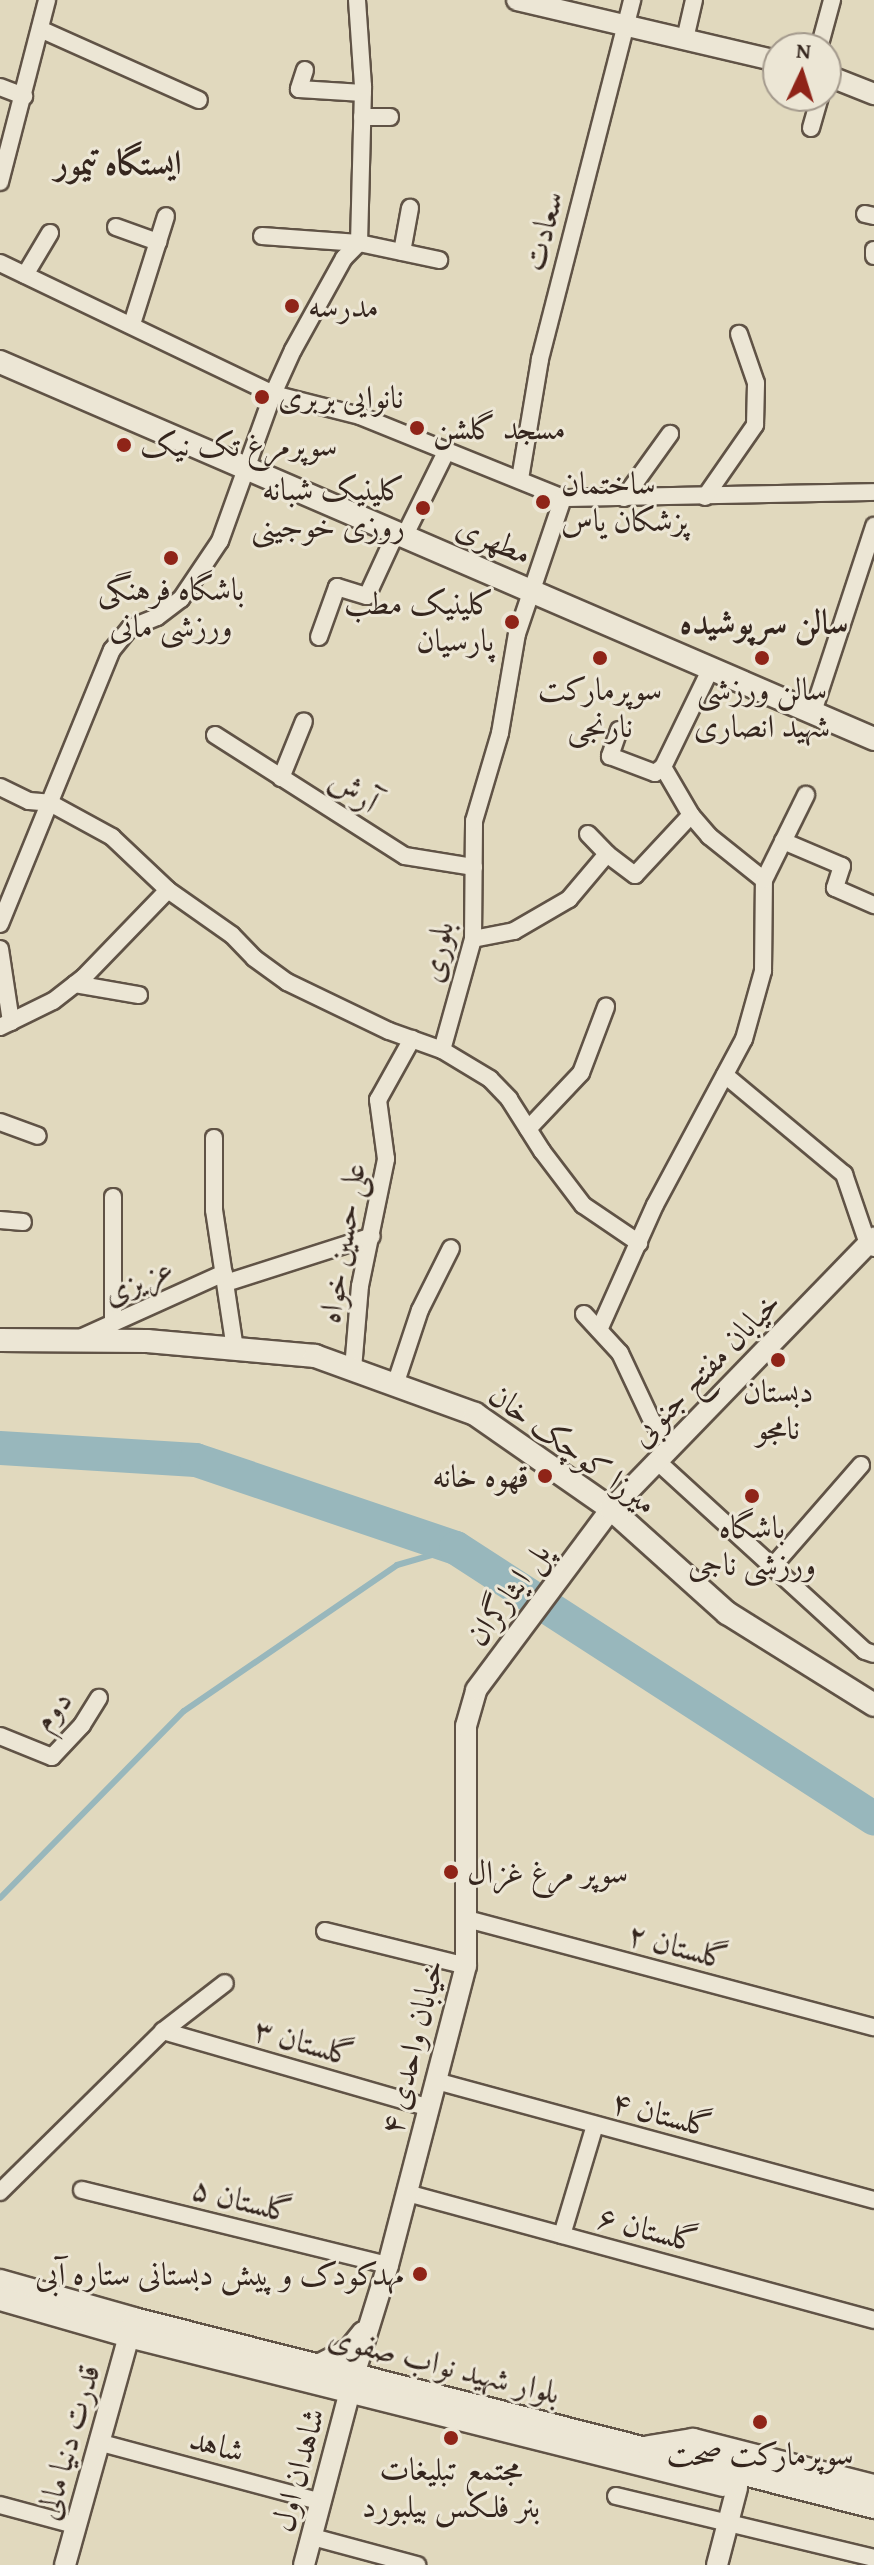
<!DOCTYPE html>
<meta charset="utf-8">
<style>
body{margin:0}
#map{position:relative;width:874px;height:2565px;overflow:hidden;background:#e1d9be;font-family:"Gentium Book Plus",Amiri,serif}
div>[style]{position:absolute}
[style*='--x']{left:calc(var(--x)*1px);top:calc(var(--y)*1px);width:calc(var(--w)*1px);rotate:calc(var(--a)*1deg)}
.stream>*{height:6px;margin:-3px;padding:0 3px;transform-origin:3px;border-radius:3px;background:#98b7bc}
.river>*{height:34px;margin:-17px;padding:0 17px;transform-origin:17px;border-radius:17px;background:#98b7bc}
.roads{filter:drop-shadow(2px 0 #605346) drop-shadow(-2px 0 #605346) drop-shadow(0 2px #605346) drop-shadow(0 -2px #605346)}
.minor>*{height:16px;margin:-8px;padding:0 8px;transform-origin:8px;border-radius:8px;background:#ece6d5}
.tertiary>*{height:20px;margin:-10px;padding:0 10px;transform-origin:10px;border-radius:10px;background:#ece6d5}
.secondary>*{height:22px;margin:-11px;padding:0 11px;transform-origin:11px;border-radius:11px;background:#ece6d5}
.dots>*{width:22px;height:22px;translate:-50% -50%;box-sizing:border-box;border:4px solid #ece6d5;border-radius:50%}
span{translate:-50% -50%;white-space:nowrap;text-align:center;line-height:1.15;-webkit-text-stroke:6px #ece6d5;paint-order:stroke}
.street-label{font-size:32px;color:#35261e}
.poi-label{font-size:32px;color:#35261e}
.left{translate:0 -50%;text-align:left}
.right{translate:-100% -50%;text-align:right}
.neighbourhood-label{font-size:34px;color:#35261e;font-weight:700}
.north{position:absolute;left:762px;top:32px;width:80px;height:80px;box-sizing:border-box;background:#ece6d5;border:2px solid #a3998c;border-radius:50%;rotate:4deg;font-size:22px;font-weight:700;line-height:32px;text-align:center;color:#35261e}
.north::after{content:'';display:block;margin:auto;width:28px;height:36px;background:#8f2418;clip-path:polygon(50% 0,100% 100%,50% 72%,0 100%)}
</style>
<div id="map">
<div class="stream">
<i style="--x:0;--y:1898;--w:262;--a:-45.5"></i>
<i style="--x:184;--y:1711;--w:258;--a:-34.4"></i>
<i style="--x:397;--y:1565;--w:61;--a:-16.1"></i>
</div>
<div class="river">
<i style="--x:0;--y:1448;--w:196;--a:3.5"></i>
<i style="--x:196;--y:1460;--w:274;--a:18.7"></i>
<i style="--x:456;--y:1548;--w:498;--a:32.9"></i>
</div>
<div class="roads">
<div class="minor">
<i style="--x:40;--y:29;--w:174;--a:24.1"></i>
<i style="--x:685;--y:39;--w:40;--a:-77"></i>
<i style="--x:819;--y:48;--w:50;--a:-74.8"></i>
<i style="--x:305;--y:70;--w:20;--a:108"></i>
<i style="--x:299;--y:89;--w:64;--a:3.6"></i>
<i style="--x:0;--y:87;--w:26;--a:21"></i>
<i style="--x:362;--y:117;--w:28;--a:0"></i>
<i style="--x:811;--y:128;--w:33;--a:-74"></i>
<i style="--x:0;--y:182;--w:188;--a:-75.5"></i>
<i style="--x:865;--y:214;--w:9;--a:13"></i>
<i style="--x:116;--y:227;--w:45;--a:19.7"></i>
<i style="--x:262;--y:236;--w:97;--a:4.1"></i>
<i style="--x:359;--y:243;--w:82;--a:12"></i>
<i style="--x:402;--y:252;--w:45;--a:-79.7"></i>
<i style="--x:874;--y:256;--w:6;--a:-90"></i>
<i style="--x:0;--y:263;--w:303;--a:25.6"></i>
<i style="--x:273;--y:394;--w:90;--a:14.2"></i>
<i style="--x:360;--y:416;--w:219;--a:22"></i>
<i style="--x:563;--y:498;--w:311;--a:-1.1"></i>
<i style="--x:25;--y:275;--w:49;--a:-59.2"></i>
<i style="--x:132;--y:324;--w:113;--a:-72.5"></i>
<i style="--x:520;--y:479;--w:122;--a:-80.5"></i>
<i style="--x:540;--y:359;--w:371;--a:-75.6"></i>
<i style="--x:705;--y:497;--w:88;--a:-55.2"></i>
<i style="--x:755;--y:425;--w:42;--a:-88.6"></i>
<i style="--x:756;--y:383;--w:52;--a:-109.1"></i>
<i style="--x:624;--y:498;--w:79;--a:-54.3"></i>
<i style="--x:404;--y:537;--w:95;--a:-63.7"></i>
<i style="--x:319;--y:637;--w:53;--a:-70.2"></i>
<i style="--x:337;--y:587;--w:31;--a:17"></i>
<i style="--x:367;--y:596;--w:69;--a:-65.3"></i>
<i style="--x:813;--y:712;--w:196;--a:-71.8"></i>
<i style="--x:619;--y:730;--w:28;--a:109"></i>
<i style="--x:610;--y:756;--w:48;--a:20.7"></i>
<i style="--x:655;--y:773;--w:10;--a:-37"></i>
<i style="--x:215;--y:735;--w:225;--a:32.5"></i>
<i style="--x:405;--y:856;--w:70;--a:9.1"></i>
<i style="--x:663;--y:767;--w:56;--a:59.7"></i>
<i style="--x:691;--y:815;--w:28;--a:49"></i>
<i style="--x:709;--y:836;--w:70;--a:38.7"></i>
<i style="--x:663;--y:767;--w:110;--a:-64.1"></i>
<i style="--x:281;--y:778;--w:61;--a:-68"></i>
<i style="--x:0;--y:787;--w:32;--a:26"></i>
<i style="--x:29;--y:801;--w:21;--a:5"></i>
<i style="--x:50;--y:803;--w:71;--a:28.7"></i>
<i style="--x:112;--y:837;--w:77;--a:43.4"></i>
<i style="--x:168;--y:890;--w:121;--a:134"></i>
<i style="--x:84;--y:977;--w:39;--a:142"></i>
<i style="--x:53;--y:1001;--w:59;--a:153.9"></i>
<i style="--x:588;--y:834;--w:28;--a:46"></i>
<i style="--x:607;--y:854;--w:35;--a:37"></i>
<i style="--x:635;--y:875;--w:82;--a:-47"></i>
<i style="--x:783;--y:841;--w:64;--a:23"></i>
<i style="--x:842;--y:866;--w:23;--a:108"></i>
<i style="--x:835;--y:888;--w:43;--a:23.6"></i>
<i style="--x:168;--y:890;--w:78;--a:35.1"></i>
<i style="--x:232;--y:935;--w:32;--a:46"></i>
<i style="--x:254;--y:958;--w:41;--a:36"></i>
<i style="--x:287;--y:982;--w:113;--a:25.7"></i>
<i style="--x:389;--y:1031;--w:56;--a:19.7"></i>
<i style="--x:442;--y:1050;--w:56;--a:31.1"></i>
<i style="--x:490;--y:1079;--w:28;--a:46"></i>
<i style="--x:509;--y:1099;--w:62;--a:57.6"></i>
<i style="--x:542;--y:1151;--w:68;--a:52.8"></i>
<i style="--x:583;--y:1205;--w:68;--a:34.2"></i>
<i style="--x:0;--y:924;--w:296;--a:-67.8"></i>
<i style="--x:112;--y:650;--w:28;--a:-51"></i>
<i style="--x:130;--y:628;--w:29;--a:-22"></i>
<i style="--x:157;--y:617;--w:30;--a:-37"></i>
<i style="--x:181;--y:599;--w:70;--a:-56.1"></i>
<i style="--x:220;--y:541;--w:156;--a:-70.2"></i>
<i style="--x:273;--y:394;--w:48;--a:-65.6"></i>
<i style="--x:293;--y:350;--w:105;--a:-61"></i>
<i style="--x:344;--y:258;--w:21;--a:-45"></i>
<i style="--x:359;--y:243;--w:157;--a:-88.5"></i>
<i style="--x:363;--y:86;--w:86;--a:-94"></i>
<i style="--x:473;--y:939;--w:42;--a:-11"></i>
<i style="--x:514;--y:931;--w:64;--a:-30.2"></i>
<i style="--x:569;--y:899;--w:59;--a:-49.8"></i>
<i style="--x:0;--y:949;--w:74;--a:81.4"></i>
<i style="--x:75;--y:984;--w:65;--a:9.8"></i>
<i style="--x:442;--y:1050;--w:115;--a:-74.4"></i>
<i style="--x:473;--y:939;--w:118;--a:-89.5"></i>
<i style="--x:474;--y:821;--w:92;--a:-73.5"></i>
<i style="--x:500;--y:733;--w:100;--a:-80.3"></i>
<i style="--x:517;--y:634;--w:144;--a:-71.3"></i>
<i style="--x:725;--y:1075;--w:155;--a:39.8"></i>
<i style="--x:844;--y:1174;--w:74;--a:71.1"></i>
<i style="--x:868;--y:1244;--w:7;--a:34"></i>
<i style="--x:0;--y:1122;--w:40;--a:20.2"></i>
<i style="--x:528;--y:1129;--w:77;--a:-46.6"></i>
<i style="--x:581;--y:1073;--w:71;--a:-69.3"></i>
<i style="--x:214;--y:1138;--w:72;--a:90"></i>
<i style="--x:214;--y:1210;--w:141;--a:81.4"></i>
<i style="--x:113;--y:1197;--w:126;--a:90"></i>
<i style="--x:0;--y:1220;--w:23;--a:5"></i>
<i style="--x:226;--y:1283;--w:153;--a:-17.8"></i>
<i style="--x:584;--y:1314;--w:53;--a:47.3"></i>
<i style="--x:620;--y:1353;--w:75;--a:64.8"></i>
<i style="--x:652;--y:1421;--w:31;--a:53"></i>
<i style="--x:599;--y:1330;--w:137;--a:-65.9"></i>
<i style="--x:655;--y:1205;--w:188;--a:-61.8"></i>
<i style="--x:744;--y:1039;--w:71;--a:-74.4"></i>
<i style="--x:763;--y:971;--w:91;--a:-89.4"></i>
<i style="--x:764;--y:880;--w:95;--a:-63.7"></i>
<i style="--x:80;--y:1338;--w:158;--a:-24.3"></i>
<i style="--x:353;--y:1369;--w:83;--a:-85.2"></i>
<i style="--x:360;--y:1286;--w:130;--a:-78.4"></i>
<i style="--x:386;--y:1159;--w:60;--a:-97.7"></i>
<i style="--x:378;--y:1100;--w:70;--a:-60.9"></i>
<i style="--x:395;--y:1385;--w:79;--a:-71.6"></i>
<i style="--x:420;--y:1310;--w:69;--a:-63.4"></i>
<i style="--x:658;--y:1462;--w:280;--a:42.4"></i>
<i style="--x:865;--y:1651;--w:9;--a:18"></i>
<i style="--x:773;--y:1566;--w:134;--a:-48.9"></i>
<i style="--x:0;--y:1736;--w:56;--a:22"></i>
<i style="--x:52;--y:1757;--w:44;--a:-46.8"></i>
<i style="--x:82;--y:1725;--w:32;--a:-58"></i>
<i style="--x:467;--y:1919;--w:421;--a:14.9"></i>
<i style="--x:325;--y:1931;--w:145;--a:13.9"></i>
<i style="--x:163;--y:2031;--w:277;--a:16.1"></i>
<i style="--x:436;--y:2081;--w:454;--a:15.2"></i>
<i style="--x:82;--y:2190;--w:315;--a:13.8"></i>
<i style="--x:0;--y:2192;--w:229;--a:-44.6"></i>
<i style="--x:163;--y:2031;--w:78;--a:-37.7"></i>
<i style="--x:407;--y:2193;--w:484;--a:15.2"></i>
<i style="--x:562;--y:2235;--w:115;--a:-73.3"></i>
<i style="--x:98;--y:2442;--w:232;--a:15"></i>
<i style="--x:616;--y:2496;--w:265;--a:13.5"></i>
<i style="--x:0;--y:2505;--w:77;--a:15.1"></i>
<i style="--x:313;--y:2537;--w:108;--a:15.1"></i>
</div>
<div class="tertiary">
<i style="--x:517;--y:0;--w:268;--a:13.2"></i>
<i style="--x:826;--y:75;--w:52;--a:21.6"></i>
<i style="--x:316;--y:2366;--w:37;--a:-27"></i>
<i style="--x:349;--y:2349;--w:22;--a:-51"></i>
<i style="--x:354;--y:2375;--w:115;--a:-72.8"></i>
<i style="--x:388;--y:2265;--w:309;--a:-75.4"></i>
<i style="--x:466;--y:1966;--w:240;--a:-90"></i>
<i style="--x:466;--y:1726;--w:37;--a:-74"></i>
<i style="--x:476;--y:1690;--w:226;--a:-53.3"></i>
<i style="--x:611;--y:1509;--w:378;--a:-45.9"></i>
<i style="--x:65;--y:2565;--w:238;--a:-74.4"></i>
<i style="--x:304;--y:2565;--w:180;--a:-75.2"></i>
<i style="--x:717;--y:2565;--w:80;--a:-75.4"></i>
</div>
<div class="secondary">
<i style="--x:0;--y:362;--w:952;--a:23.33"></i>
<i style="--x:0;--y:1340;--w:147;--a:0.4"></i>
<i style="--x:147;--y:1341;--w:169;--a:5.1"></i>
<i style="--x:315;--y:1356;--w:170;--a:19.9"></i>
<i style="--x:475;--y:1414;--w:166;--a:34.9"></i>
<i style="--x:611;--y:1509;--w:156;--a:41.9"></i>
<i style="--x:727;--y:1613;--w:173;--a:32"></i>
<i style="--x:0;--y:2281;--w:139;--a:15.8"></i>
<i style="--x:134;--y:2319;--w:764;--a:14.25"></i>
<i style="--x:0;--y:2299;--w:134;--a:16"></i>
<i style="--x:129;--y:2336;--w:612;--a:14.08"></i>
<i style="--x:649;--y:2447;--w:45;--a:-9"></i>
<i style="--x:693;--y:2440;--w:187;--a:14.3"></i>
</div>
</div>
<div class="dots">
<i style="left:292px;top:306px;background:#8f2418"></i>
<i style="left:262px;top:397px;background:#8f2418"></i>
<i style="left:417px;top:428px;background:#8f2418"></i>
<i style="left:124px;top:445px;background:#8f2418"></i>
<i style="left:543px;top:502px;background:#8f2418"></i>
<i style="left:423px;top:508px;background:#8f2418"></i>
<i style="left:171px;top:558px;background:#8f2418"></i>
<i style="left:512px;top:622px;background:#8f2418"></i>
<i style="left:600px;top:658px;background:#8f2418"></i>
<i style="left:762px;top:658px;background:#8f2418"></i>
<i style="left:778px;top:1360px;background:#8f2418"></i>
<i style="left:545px;top:1476px;background:#8f2418"></i>
<i style="left:752px;top:1496px;background:#8f2418"></i>
<i style="left:451px;top:1872px;background:#8f2418"></i>
<i style="left:420px;top:2274px;background:#8f2418"></i>
<i style="left:760px;top:2422px;background:#8f2418"></i>
<i style="left:451px;top:2438px;background:#8f2418"></i>
</div>
<div class="street-label">
<span style="left:543px;top:231px;rotate:-76deg">سعادت</span>
<span style="left:494px;top:540px;rotate:23deg">مطهری</span>
<span style="left:354px;top:791px;rotate:33deg">آرش</span>
<span style="left:437px;top:952px;rotate:-79deg">بلوری</span>
<span style="left:342px;top:1243px;rotate:-81deg">علی حسین خواه</span>
<span style="left:138px;top:1281px;rotate:-24deg">عزیزی</span>
<span style="left:705px;top:1369px;rotate:-46deg">خیابان مفتح جنوبی</span>
<span style="left:573px;top:1449px;rotate:36deg">میرزا کوچک خان</span>
<span style="left:508px;top:1594px;rotate:-54deg">پل ایثارگران</span>
<span style="left:52px;top:1710px;rotate:-49deg">دوم</span>
<span style="left:678px;top:1946px;rotate:15deg">گلستان ۲</span>
<span style="left:304px;top:2042px;rotate:16deg">گلستان ۳</span>
<span style="left:412px;top:2047px;rotate:-76deg">خیابان واحدی ۴</span>
<span style="left:662px;top:2114px;rotate:15deg">گلستان ۴</span>
<span style="left:242px;top:2200px;rotate:14deg">گلستان ۵</span>
<span style="left:648px;top:2229px;rotate:15deg">گلستان ۶</span>
<span style="left:444px;top:2365px;rotate:14deg">بلوار شهید نواب صفوی</span>
<span style="left:68px;top:2442px;rotate:-74deg">قدرت دنیا مالی</span>
<span style="left:217px;top:2445px;rotate:15deg">شاهد</span>
<span style="left:298px;top:2470px;rotate:-75deg">شاهدان اول</span>
</div>
<div class="poi-label">
<span class="left" style="left:308px;top:306px">مدرسه</span>
<span class="left" style="left:278px;top:397px">نانوایی بربری</span>
<span class="left" style="left:433px;top:428px">مسجد گلشن</span>
<span class="left" style="left:140px;top:445px">سوپرمرغ تک نیک</span>
<span class="left" style="left:561px;top:502px">ساختمان<br>پزشکان یاس</span>
<span class="right" style="left:405px;top:508px">کلینیک شبانه<br>روزی خوجینی</span>
<span style="left:171px;top:608px">باشگاه فرهنگی<br>ورزشی مانی</span>
<span class="right" style="left:494px;top:622px">کلینیک مطب<br>پارسیان</span>
<span style="left:600px;top:708px">سوپرمارکت<br>نارنجی</span>
<span style="left:762px;top:708px">سالن ورزشی<br>شهید انصاری</span>
<span style="left:778px;top:1410px">دبستان<br>نامجو</span>
<span class="right" style="left:529px;top:1476px">قهوه خانه</span>
<span style="left:752px;top:1546px">باشگاه<br>ورزشی ناجی</span>
<span class="left" style="left:467px;top:1872px">سوپر مرغ غزال</span>
<span class="right" style="left:404px;top:2274px">مهدکودک و پیش دبستانی ستاره آبی</span>
<span style="left:760px;top:2454px">سوپرمارکت صحت</span>
<span style="left:451px;top:2488px">مجتمع تبلیغات<br>بنر فلکس بیلبورد</span>
</div>
<div class="neighbourhood-label">
<span style="left:118px;top:162px">ایستگاه تیمور</span>
<span style="left:764px;top:621px">سالن سرپوشیده</span>
</div>
<div class="north">N</div>
</div>
